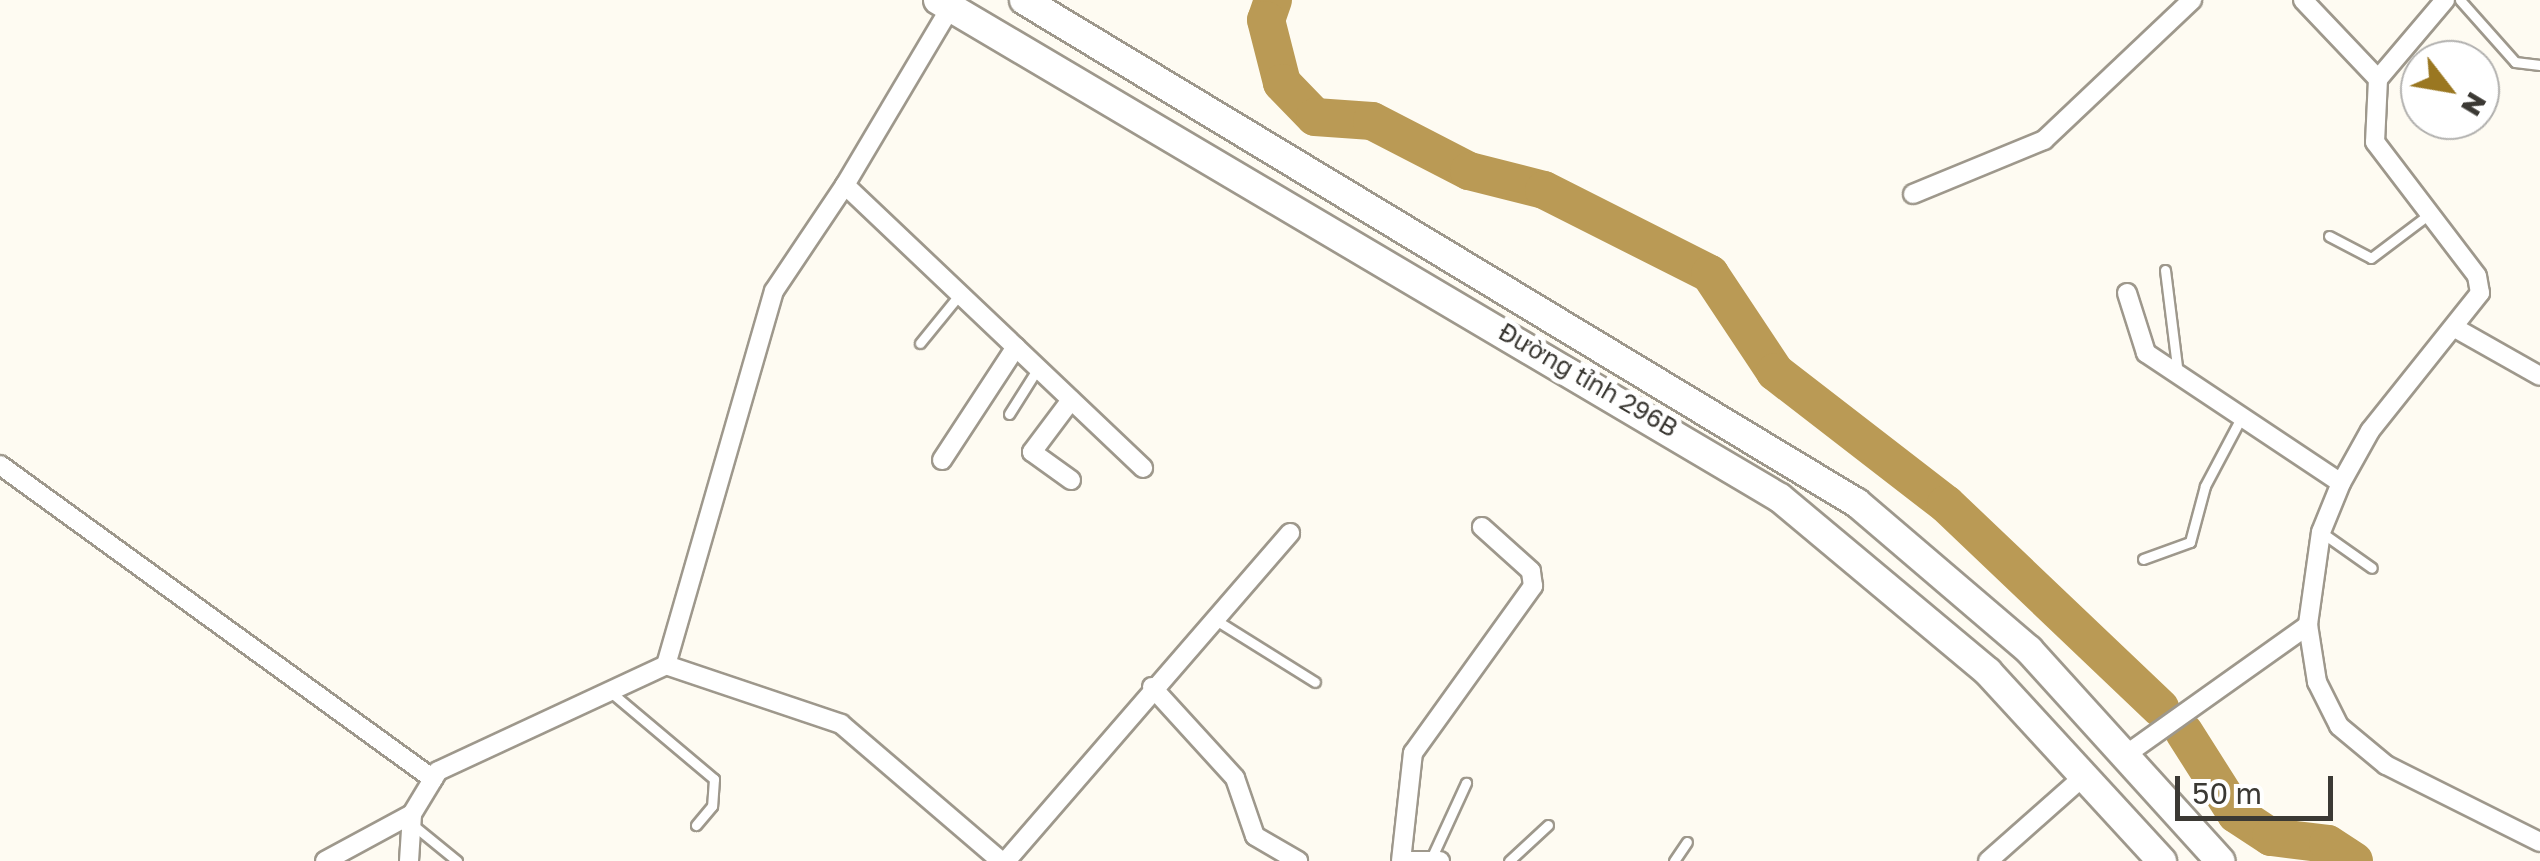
<!DOCTYPE html>
<meta charset="utf-8">
<style>
body{margin:0}
#map{position:relative;width:2540px;height:861px;overflow:hidden;background:#fefbf2;font-family:"Golos Text",sans-serif}
div>[style]{position:absolute}
[style*='--x']{left:calc(var(--x)*1px);top:calc(var(--y)*1px);width:calc(var(--w)*1px);rotate:calc(var(--a)*1deg)}
.river>*{height:38px;margin:-19px;padding:0 19px;transform-origin:19px;border-radius:19px;background:#ba9a55}
.roads{filter:drop-shadow(2px 0 #9e988c) drop-shadow(-2px 0 #9e988c) drop-shadow(0 2px #9e988c) drop-shadow(0 -2px #9e988c)}
.service>*{height:9px;margin:-4.5px;padding:0 4.5px;transform-origin:4.5px;border-radius:4.5px;background:#fff}
.minor>*{height:18px;margin:-9px;padding:0 9px;transform-origin:9px;border-radius:9px;background:#fff}
.primary>*{height:28px;margin:-14px;padding:0 14px;transform-origin:14px;border-radius:14px;background:#fff}
span{translate:-50% -50%;white-space:nowrap;text-align:center;line-height:1.15;-webkit-text-stroke:10px #fff;paint-order:stroke}
.street-label{font-size:25px;color:#3b3934}
.north{position:absolute;left:2400px;top:40px;width:100px;height:100px;box-sizing:border-box;background:#fff;border:2px solid #b1b0ae;border-radius:50%;rotate:121deg;font-size:28px;font-weight:700;line-height:40px;text-align:center;color:#3b3934}
.north::after{content:'';display:block;margin:auto;width:35px;height:45px;background:#9a7721;clip-path:polygon(50% 0,100% 100%,50% 72%,0 100%)}
.scale{position:absolute;left:2175px;top:776px;width:158px;height:45px;box-sizing:border-box;border:5px solid #3b3934;border-top:0;padding-left:12px;font-size:30px;line-height:35px;white-space:nowrap;color:#3b3934;-webkit-text-stroke:8px #fff;paint-order:stroke}
</style>
<div id="map">
<div class="river">
<i style="--x:1273;--y:0;--w:21;--a:109"></i>
<i style="--x:1266;--y:20;--w:65;--a:75.7"></i>
<i style="--x:1282;--y:83;--w:47;--a:45.9"></i>
<i style="--x:1315;--y:117;--w:57;--a:4"></i>
<i style="--x:1372;--y:121;--w:109;--a:27.3"></i>
<i style="--x:1469;--y:171;--w:77;--a:14.2"></i>
<i style="--x:1544;--y:190;--w:186;--a:26.8"></i>
<i style="--x:1710;--y:274;--w:118;--a:56.4"></i>
<i style="--x:1775;--y:372;--w:216;--a:37.7"></i>
<i style="--x:1946;--y:504;--w:296;--a:43.6"></i>
<i style="--x:2184;--y:732;--w:97;--a:57.6"></i>
<i style="--x:2236;--y:814;--w:42;--a:33.3"></i>
<i style="--x:2271;--y:837;--w:57;--a:7"></i>
<i style="--x:2328;--y:844;--w:31;--a:33"></i>
</div>
<div class="roads">
<div class="service">
<i style="--x:2460;--y:0;--w:83;--a:48.4"></i>
<i style="--x:2515;--y:62;--w:25;--a:7"></i>
<i style="--x:2329;--y:236;--w:47;--a:27.6"></i>
<i style="--x:2371;--y:258;--w:71;--a:-37"></i>
<i style="--x:2165;--y:270;--w:105;--a:82.9"></i>
<i style="--x:920;--y:343;--w:63;--a:-50.8"></i>
<i style="--x:1009;--y:414;--w:54;--a:-57.8"></i>
<i style="--x:2321;--y:532;--w:62;--a:35.2"></i>
<i style="--x:2143;--y:559;--w:50;--a:-19.9"></i>
<i style="--x:2190;--y:542;--w:58;--a:-75"></i>
<i style="--x:2205;--y:486;--w:79;--a:-62.1"></i>
<i style="--x:1219;--y:622;--w:113;--a:32"></i>
<i style="--x:613;--y:694;--w:132;--a:40.1"></i>
<i style="--x:714;--y:779;--w:27;--a:94"></i>
<i style="--x:712;--y:806;--w:25;--a:130"></i>
<i style="--x:413;--y:825;--w:57;--a:39.3"></i>
<i style="--x:1431;--y:859;--w:84;--a:-65.3"></i>
<i style="--x:1509;--y:861;--w:53;--a:-42.7"></i>
<i style="--x:1674;--y:861;--w:23;--a:-56"></i>
</div>
<div class="minor">
<i style="--x:2303;--y:0;--w:109;--a:46.5"></i>
<i style="--x:2445;--y:0;--w:104;--a:130.3"></i>
<i style="--x:2378;--y:79;--w:63;--a:92.7"></i>
<i style="--x:2375;--y:142;--w:168;--a:52.7"></i>
<i style="--x:2477;--y:276;--w:17;--a:80"></i>
<i style="--x:2480;--y:293;--w:176;--a:128.6"></i>
<i style="--x:2370;--y:431;--w:60;--a:119.1"></i>
<i style="--x:2341;--y:483;--w:53;--a:112.2"></i>
<i style="--x:2321;--y:532;--w:94;--a:98"></i>
<i style="--x:2308;--y:625;--w:58;--a:81"></i>
<i style="--x:2317;--y:682;--w:49;--a:63.4"></i>
<i style="--x:2339;--y:726;--w:61;--a:39.7"></i>
<i style="--x:2386;--y:765;--w:172;--a:26.6"></i>
<i style="--x:845;--y:185;--w:206;--a:-59.3"></i>
<i style="--x:1913;--y:194;--w:142;--a:-22.4"></i>
<i style="--x:2044;--y:140;--w:204;--a:-43.4"></i>
<i style="--x:2127;--y:293;--w:63;--a:72.4"></i>
<i style="--x:2146;--y:353;--w:234;--a:33.7"></i>
<i style="--x:2457;--y:329;--w:95;--a:29.5"></i>
<i style="--x:942;--y:460;--w:135;--a:-56.8"></i>
<i style="--x:0;--y:465;--w:535;--a:35.95"></i>
<i style="--x:1071;--y:480;--w:48;--a:-144.3"></i>
<i style="--x:1032;--y:452;--w:65;--a:-53.1"></i>
<i style="--x:666;--y:665;--w:185;--a:18.6"></i>
<i style="--x:841;--y:724;--w:211;--a:40.6"></i>
<i style="--x:1152;--y:687;--w:123;--a:47.6"></i>
<i style="--x:1235;--y:778;--w:61;--a:71"></i>
<i style="--x:1255;--y:836;--w:50;--a:30.2"></i>
<i style="--x:2124;--y:756;--w:226;--a:-35.4"></i>
<i style="--x:325;--y:861;--w:99;--a:-28.4"></i>
<i style="--x:409;--y:861;--w:47;--a:-86.3"></i>
<i style="--x:412;--y:814;--w:50;--a:-58.8"></i>
<i style="--x:438;--y:771;--w:251;--a:-24.9"></i>
<i style="--x:666;--y:665;--w:389;--a:-73.9"></i>
<i style="--x:774;--y:291;--w:128;--a:-56.2"></i>
<i style="--x:845;--y:185;--w:411;--a:43.5"></i>
<i style="--x:1006;--y:861;--w:434;--a:-49.1"></i>
<i style="--x:1401;--y:861;--w:109;--a:-83.7"></i>
<i style="--x:1413;--y:753;--w:206;--a:-54.3"></i>
<i style="--x:1533;--y:586;--w:15;--a:-98"></i>
<i style="--x:1531;--y:571;--w:66;--a:-138.1"></i>
<i style="--x:1410;--y:861;--w:30;--a:0"></i>
<i style="--x:1988;--y:861;--w:127;--a:-41.5"></i>
</div>
<div class="primary">
<i style="--x:938;--y:0;--w:978;--a:30.6"></i>
<i style="--x:1780;--y:498;--w:271;--a:39.9"></i>
<i style="--x:1988;--y:672;--w:257;--a:47.4"></i>
<i style="--x:1024;--y:0;--w:973;--a:31.13"></i>
<i style="--x:1857;--y:503;--w:226;--a:40.5"></i>
<i style="--x:2029;--y:650;--w:285;--a:47.8"></i>
</div>
</div>
<div class="street-label">
<span style="left:1588px;top:380px;rotate:30deg">Đường tỉnh 296B</span>
</div>
<div class="north">N</div>
<div class="scale">50 m</div>
</div>
